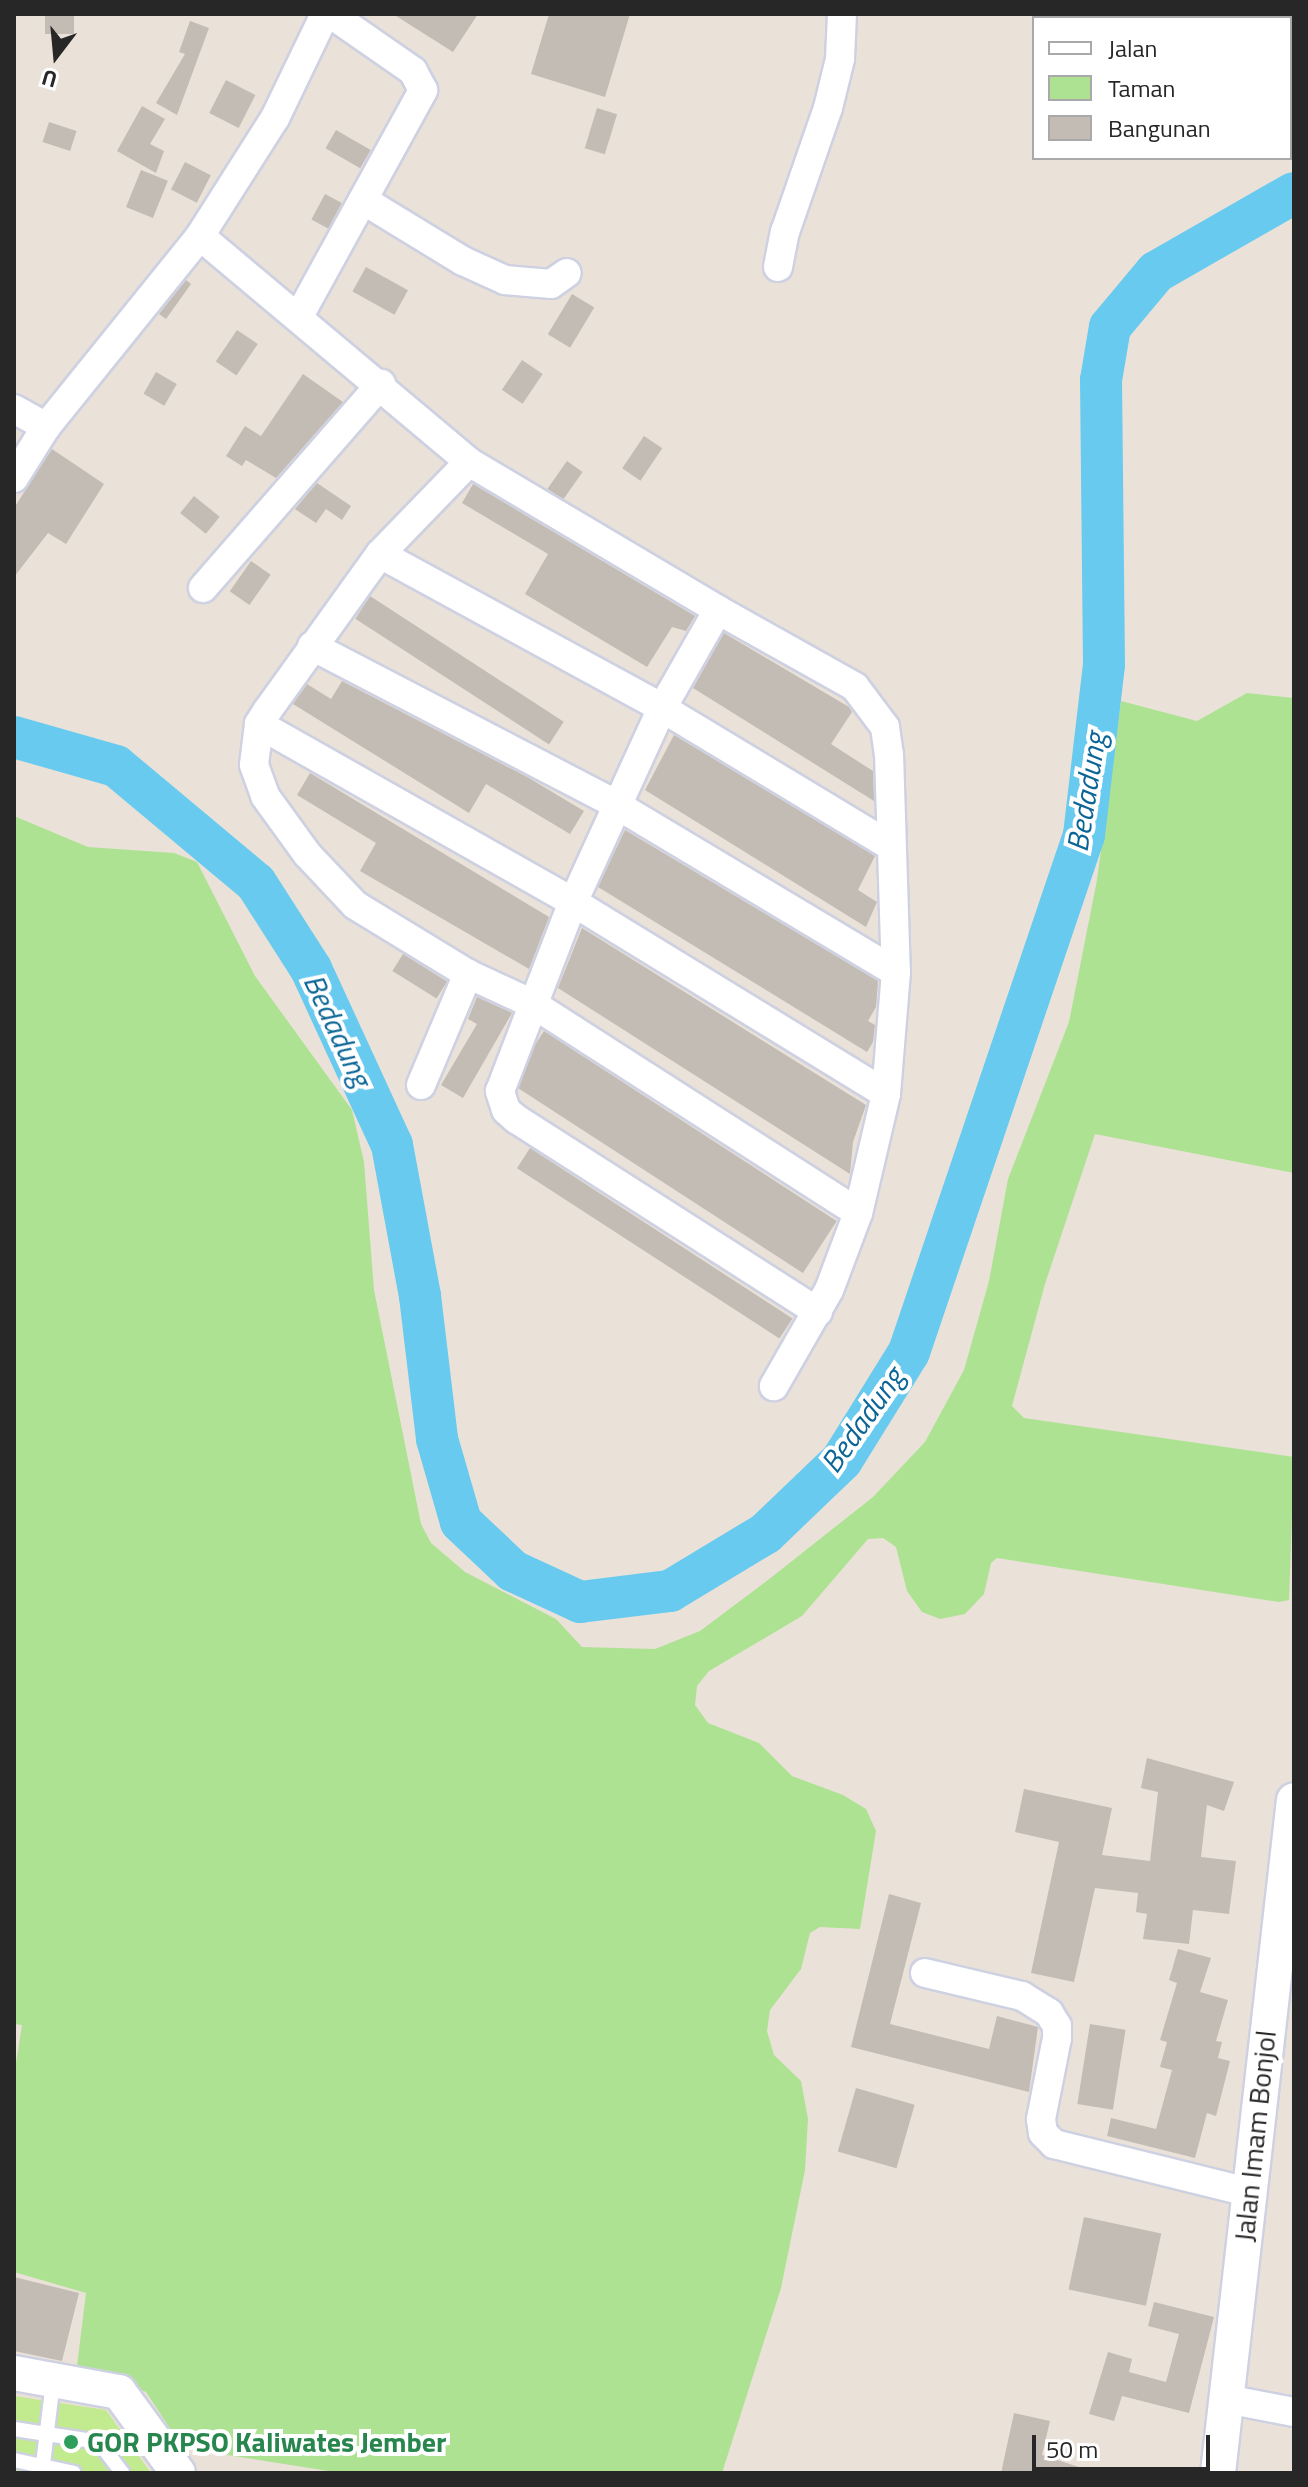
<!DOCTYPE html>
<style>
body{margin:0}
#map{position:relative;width:1308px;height:2487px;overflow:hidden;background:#eae2d8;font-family:"Titillium Web",sans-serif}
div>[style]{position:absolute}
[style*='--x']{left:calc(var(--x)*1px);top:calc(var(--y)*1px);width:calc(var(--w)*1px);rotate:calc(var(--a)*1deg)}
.green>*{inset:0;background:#ade293}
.pitch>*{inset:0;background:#c2ea8e}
.river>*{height:42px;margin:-21px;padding:0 21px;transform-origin:21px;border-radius:21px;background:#68caef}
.building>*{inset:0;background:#c2bcb5;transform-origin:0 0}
.roads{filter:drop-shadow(2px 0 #cdd1e1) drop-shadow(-2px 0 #cdd1e1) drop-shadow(0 2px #cdd1e1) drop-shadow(0 -2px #cdd1e1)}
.service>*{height:14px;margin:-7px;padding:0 7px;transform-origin:7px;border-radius:7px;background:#fff}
.minor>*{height:28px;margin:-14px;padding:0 14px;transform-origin:14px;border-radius:14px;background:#fff}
.tertiary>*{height:34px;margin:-17px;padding:0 17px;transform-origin:17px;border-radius:17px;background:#fff}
.dots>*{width:22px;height:22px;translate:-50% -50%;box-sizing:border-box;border:4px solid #fff;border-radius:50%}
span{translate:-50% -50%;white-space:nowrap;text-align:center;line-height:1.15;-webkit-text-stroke:8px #fff;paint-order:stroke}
.street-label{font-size:28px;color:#272727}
.leisure-label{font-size:28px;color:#27864d;font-weight:700}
.left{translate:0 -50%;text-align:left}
.water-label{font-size:30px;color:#0b6697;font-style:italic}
.frame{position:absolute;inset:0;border:16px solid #272727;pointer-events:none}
.legend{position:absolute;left:1032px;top:16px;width:260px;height:144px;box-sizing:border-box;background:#fff;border:2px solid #a9a9a9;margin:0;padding:10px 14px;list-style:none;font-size:24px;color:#272727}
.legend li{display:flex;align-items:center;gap:16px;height:40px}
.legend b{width:40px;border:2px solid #a9a9a9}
.north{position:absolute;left:16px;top:16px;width:80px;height:80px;-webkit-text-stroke:6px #fff;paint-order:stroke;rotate:196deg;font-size:22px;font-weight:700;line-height:32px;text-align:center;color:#272727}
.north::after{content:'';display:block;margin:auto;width:28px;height:36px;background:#272727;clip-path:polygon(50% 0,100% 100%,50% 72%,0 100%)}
.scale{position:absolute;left:1032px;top:2435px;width:178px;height:36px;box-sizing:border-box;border:4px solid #272727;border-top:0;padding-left:10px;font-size:24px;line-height:28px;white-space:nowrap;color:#272727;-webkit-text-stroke:6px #fff;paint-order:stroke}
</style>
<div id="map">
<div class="green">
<i style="clip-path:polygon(1247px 693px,1294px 698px,1294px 1173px,1095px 1134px,1045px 1284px,1012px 1406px,1024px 1418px,1294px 1457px,1289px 1600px,1279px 1602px,997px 1558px,991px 1563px,984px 1594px,965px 1614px,940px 1619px,922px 1612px,907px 1591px,896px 1547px,883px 1538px,868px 1539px,802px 1616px,709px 1671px,697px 1686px,695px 1705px,708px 1723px,759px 1743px,792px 1776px,843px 1795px,866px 1809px,876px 1831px,860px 1929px,820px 1927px,810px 1933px,801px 1969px,770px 2010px,767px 2031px,774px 2055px,801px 2081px,808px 2119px,805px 2170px,781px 2288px,722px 2473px,341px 2473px,189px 2449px,179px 2442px,146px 2392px,77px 2366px,86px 2293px,14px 2272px,14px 2076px,22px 2025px,14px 2024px,14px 816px,88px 847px,174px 853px,197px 862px,255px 976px,352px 1110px,364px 1162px,374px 1290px,421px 1524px,431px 1543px,465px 1572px,556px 1619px,582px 1647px,655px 1649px,700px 1631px,768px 1580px,873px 1497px,925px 1442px,964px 1370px,989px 1281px,1008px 1179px,1069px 1022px,1097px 880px,1121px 701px,1197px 721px)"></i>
</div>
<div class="pitch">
<i style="clip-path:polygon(14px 2396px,106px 2410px,151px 2473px,14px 2473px)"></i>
</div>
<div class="river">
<i style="--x:14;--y:737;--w:106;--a:15.9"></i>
<i style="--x:116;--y:766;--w:182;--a:39.9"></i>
<i style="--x:256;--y:883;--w:102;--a:57.4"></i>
<i style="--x:311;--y:969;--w:194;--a:65.3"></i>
<i style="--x:392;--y:1145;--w:154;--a:79.5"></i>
<i style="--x:420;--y:1296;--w:144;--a:83.2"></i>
<i style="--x:437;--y:1439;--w:86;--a:73.9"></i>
<i style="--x:461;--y:1522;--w:71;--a:43.3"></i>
<i style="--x:513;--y:1571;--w:74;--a:24.8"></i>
<i style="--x:580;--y:1602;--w:91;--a:-7"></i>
<i style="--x:670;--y:1591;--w:112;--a:-31.1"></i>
<i style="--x:766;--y:1533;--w:105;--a:-43.8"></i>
<i style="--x:842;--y:1460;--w:127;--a:-58.2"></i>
<i style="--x:909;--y:1352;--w:546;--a:-71.3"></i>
<i style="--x:1084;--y:835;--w:171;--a:-83.3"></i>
<i style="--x:1104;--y:665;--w:285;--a:-90.6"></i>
<i style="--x:1101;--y:380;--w:54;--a:-80.4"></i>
<i style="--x:1110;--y:327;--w:72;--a:-50.1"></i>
<i style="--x:1156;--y:272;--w:159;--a:-29.8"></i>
</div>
<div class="building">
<i style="left:45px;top:14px;width:29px;height:20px"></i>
<i style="clip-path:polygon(393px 14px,478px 14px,453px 52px)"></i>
<i style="clip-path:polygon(549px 14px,630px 14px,605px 97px,531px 74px)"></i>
<i style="clip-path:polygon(190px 21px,209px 28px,177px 115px,156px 103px,185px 54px,179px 52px)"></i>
<i style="left:226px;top:80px;width:33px;height:37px;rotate:27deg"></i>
<i style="clip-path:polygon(142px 106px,165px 119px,150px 144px,164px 151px,156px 173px,117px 151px)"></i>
<i style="left:597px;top:108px;width:21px;height:42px;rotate:17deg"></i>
<i style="left:49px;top:122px;width:29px;height:21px;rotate:18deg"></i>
<i style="left:336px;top:130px;width:40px;height:21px;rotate:30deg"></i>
<i style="left:185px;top:162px;width:29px;height:31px;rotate:27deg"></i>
<i style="left:141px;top:170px;width:29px;height:40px;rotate:22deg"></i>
<i style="left:325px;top:194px;width:19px;height:29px;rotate:28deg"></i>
<i style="left:366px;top:267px;width:48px;height:28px;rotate:29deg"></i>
<i style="clip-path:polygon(186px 280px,191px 284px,166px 319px,159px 314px)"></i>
<i style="left:572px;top:294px;width:26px;height:47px;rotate:31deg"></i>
<i style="left:237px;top:330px;width:25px;height:38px;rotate:34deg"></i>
<i style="left:522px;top:360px;width:25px;height:36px;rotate:34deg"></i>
<i style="left:156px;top:372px;width:24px;height:25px;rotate:30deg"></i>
<i style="clip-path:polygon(303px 374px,343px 402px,276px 478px,246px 460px,242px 466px,226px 456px,245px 426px,261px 436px)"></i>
<i style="left:644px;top:436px;width:22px;height:39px;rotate:34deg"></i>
<i style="clip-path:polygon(52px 449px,104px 484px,66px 544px,48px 533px,14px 577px,14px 508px)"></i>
<i style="left:567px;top:461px;width:19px;height:34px;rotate:35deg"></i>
<i style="clip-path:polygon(317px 483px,351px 506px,342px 520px,326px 509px,316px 523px,295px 509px)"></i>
<i style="clip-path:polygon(473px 484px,695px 616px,686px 631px,672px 627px,647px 667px,525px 594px,548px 554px,462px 503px)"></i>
<i style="left:194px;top:496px;width:33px;height:22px;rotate:39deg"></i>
<i style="left:251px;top:561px;width:24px;height:37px;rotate:35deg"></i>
<i style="left:370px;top:596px;width:231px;height:27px;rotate:33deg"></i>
<i style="clip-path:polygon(724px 633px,849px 707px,852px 712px,831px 744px,873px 771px,874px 801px,693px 688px)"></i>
<i style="clip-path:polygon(342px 681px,529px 778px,584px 811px,570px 834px,486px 784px,469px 813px,293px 704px,307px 684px,331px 699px)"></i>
<i style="clip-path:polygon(674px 735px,875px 856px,858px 890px,877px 902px,866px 927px,645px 790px)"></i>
<i style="clip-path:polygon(310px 773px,549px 917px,529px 969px,360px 871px,376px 843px,297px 795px)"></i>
<i style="clip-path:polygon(625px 830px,878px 981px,876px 1007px,868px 1021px,875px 1025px,873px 1042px,867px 1052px,598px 887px)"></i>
<i style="clip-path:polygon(582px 928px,866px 1105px,853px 1142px,850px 1174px,558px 988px)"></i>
<i style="left:403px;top:954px;width:52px;height:20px;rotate:32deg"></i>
<i style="clip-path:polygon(477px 997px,512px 1013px,463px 1098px,441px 1085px,477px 1024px,468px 1019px)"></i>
<i style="left:544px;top:1031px;width:349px;height:62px;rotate:33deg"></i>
<i style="left:530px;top:1148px;width:313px;height:24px;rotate:33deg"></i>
<i style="clip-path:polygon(1147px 1758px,1234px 1782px,1224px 1811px,1207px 1805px,1201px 1857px,1236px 1861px,1229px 1914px,1193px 1910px,1189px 1944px,1143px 1939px,1147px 1914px,1136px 1912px,1138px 1893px,1095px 1888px,1074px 1982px,1031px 1973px,1059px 1842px,1015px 1832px,1024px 1789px,1112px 1808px,1102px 1855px,1150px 1861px,1158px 1792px,1141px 1788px)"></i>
<i style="clip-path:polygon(889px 1894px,921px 1903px,890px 2024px,989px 2049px,997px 2016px,1038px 2027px,1029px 2092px,851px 2047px)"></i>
<i style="clip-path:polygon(1178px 1949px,1211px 1958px,1200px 1992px,1228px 2000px,1216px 2041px,1222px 2042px,1218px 2058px,1230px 2061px,1216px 2116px,1207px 2113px,1195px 2158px,1107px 2136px,1111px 2118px,1156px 2129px,1172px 2070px,1160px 2067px,1167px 2042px,1160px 2040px,1177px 1983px,1169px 1980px)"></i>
<i style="left:1090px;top:2024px;width:36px;height:81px;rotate:9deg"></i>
<i style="left:856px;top:2088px;width:61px;height:66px;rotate:16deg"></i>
<i style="left:1084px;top:2217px;width:79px;height:74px;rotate:12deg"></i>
<i style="clip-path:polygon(14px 2277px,79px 2293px,62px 2361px,14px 2351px)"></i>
<i style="clip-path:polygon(1154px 2302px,1214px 2317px,1189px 2413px,1122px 2396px,1114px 2421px,1089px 2414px,1108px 2352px,1132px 2359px,1129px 2372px,1166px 2382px,1179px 2334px,1148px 2326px)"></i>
<i style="clip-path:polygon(1014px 2413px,1050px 2421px,1042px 2455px,1085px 2469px,1084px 2473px,1001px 2473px)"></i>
</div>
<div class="roads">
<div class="service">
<i style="--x:14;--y:2429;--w:86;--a:8.7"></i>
<i style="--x:99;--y:2442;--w:39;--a:53"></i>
<i style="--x:14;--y:2460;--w:61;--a:12.2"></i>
<i style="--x:43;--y:2464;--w:84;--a:-83.1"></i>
</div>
<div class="minor">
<i style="--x:363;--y:200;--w:117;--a:31.4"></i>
<i style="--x:463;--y:261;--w:46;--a:24.3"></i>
<i style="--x:505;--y:280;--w:46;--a:5"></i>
<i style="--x:551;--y:284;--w:19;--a:-35"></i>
<i style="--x:200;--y:236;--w:351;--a:40"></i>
<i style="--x:469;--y:462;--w:290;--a:30.7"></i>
<i style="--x:718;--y:610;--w:113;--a:119.7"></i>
<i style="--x:662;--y:708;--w:213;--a:114.6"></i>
<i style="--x:573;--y:902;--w:361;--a:-150.5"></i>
<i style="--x:778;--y:267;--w:36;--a:-79"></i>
<i style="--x:785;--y:232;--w:131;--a:-70.9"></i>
<i style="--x:828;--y:108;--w:50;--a:-76.2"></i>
<i style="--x:840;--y:59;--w:45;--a:-87.5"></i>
<i style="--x:299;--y:316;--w:258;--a:-61.2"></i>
<i style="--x:423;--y:90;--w:21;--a:-118"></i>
<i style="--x:413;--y:71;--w:100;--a:-145.2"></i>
<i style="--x:14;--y:409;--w:37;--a:29"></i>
<i style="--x:46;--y:427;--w:245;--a:-51.1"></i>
<i style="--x:200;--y:236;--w:140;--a:-57.6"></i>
<i style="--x:275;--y:118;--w:115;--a:-64.3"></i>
<i style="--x:469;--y:462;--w:128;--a:134.1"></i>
<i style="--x:380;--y:554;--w:193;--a:125.7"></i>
<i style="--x:267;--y:711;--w:15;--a:122"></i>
<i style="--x:259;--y:724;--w:41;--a:97"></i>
<i style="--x:254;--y:765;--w:33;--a:70"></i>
<i style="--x:265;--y:796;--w:72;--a:54.1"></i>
<i style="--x:307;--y:854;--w:70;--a:46.7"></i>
<i style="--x:355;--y:905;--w:132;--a:31.4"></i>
<i style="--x:468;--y:974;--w:72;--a:24.8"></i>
<i style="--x:533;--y:1004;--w:386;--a:32.7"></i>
<i style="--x:14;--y:478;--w:60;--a:-57.9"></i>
<i style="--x:380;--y:554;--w:321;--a:28.6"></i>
<i style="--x:662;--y:708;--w:267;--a:31.1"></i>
<i style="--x:203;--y:588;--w:271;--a:-48.9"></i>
<i style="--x:718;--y:610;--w:157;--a:29.3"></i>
<i style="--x:855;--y:687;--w:50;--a:53.1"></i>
<i style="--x:885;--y:727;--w:27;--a:82"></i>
<i style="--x:889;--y:754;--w:218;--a:88.2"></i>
<i style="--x:896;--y:972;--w:122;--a:94.7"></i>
<i style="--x:886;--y:1094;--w:122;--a:103.2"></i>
<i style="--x:858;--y:1213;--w:82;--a:110.6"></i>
<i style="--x:829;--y:1290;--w:111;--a:119.8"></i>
<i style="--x:312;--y:646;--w:342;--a:27.5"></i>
<i style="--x:615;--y:804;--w:327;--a:30.9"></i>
<i style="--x:421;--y:1085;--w:121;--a:-67.1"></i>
<i style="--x:818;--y:1312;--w:358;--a:-147.4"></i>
<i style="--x:516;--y:1119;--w:13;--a:-138"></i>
<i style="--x:506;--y:1110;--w:20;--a:-108"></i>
<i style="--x:500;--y:1091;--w:203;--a:-68.9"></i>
<i style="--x:573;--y:902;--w:367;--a:31.5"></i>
<i style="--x:925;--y:1973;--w:100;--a:13.3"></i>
<i style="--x:1022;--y:1996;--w:32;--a:32"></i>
<i style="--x:1049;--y:2013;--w:15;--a:58"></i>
<i style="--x:1057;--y:2026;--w:12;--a:90"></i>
<i style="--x:1057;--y:2038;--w:83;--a:101.2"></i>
<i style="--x:1041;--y:2119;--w:14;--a:82"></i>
<i style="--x:1043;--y:2133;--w:16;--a:45"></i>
<i style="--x:1054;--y:2144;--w:200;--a:13.9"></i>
<i style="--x:1226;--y:2399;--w:69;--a:10.8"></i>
</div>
<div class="tertiary">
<i style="--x:14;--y:2373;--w:107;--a:10.3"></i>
<i style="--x:119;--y:2392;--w:100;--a:53.9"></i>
<i style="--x:1218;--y:2473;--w:677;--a:-83.56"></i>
</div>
</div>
<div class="dots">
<i style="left:71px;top:2442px;background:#2e9e5b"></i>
</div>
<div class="street-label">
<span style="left:1255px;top:2136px;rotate:-84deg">Jalan Imam Bonjol</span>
</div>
<div class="leisure-label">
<span class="left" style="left:87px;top:2442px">GOR PKPSO Kaliwates Jember</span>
</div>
<div class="water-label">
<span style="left:1086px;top:792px;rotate:-81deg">Bedadung</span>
<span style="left:338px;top:1030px;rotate:65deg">Bedadung</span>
<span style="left:862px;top:1420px;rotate:-55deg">Bedadung</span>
</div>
<div class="frame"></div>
<ul class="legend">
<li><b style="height:10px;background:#fff"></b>Jalan</li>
<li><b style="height:22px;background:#ade293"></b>Taman</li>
<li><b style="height:22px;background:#c2bcb5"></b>Bangunan</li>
</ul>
<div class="north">U</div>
<div class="scale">50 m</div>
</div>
